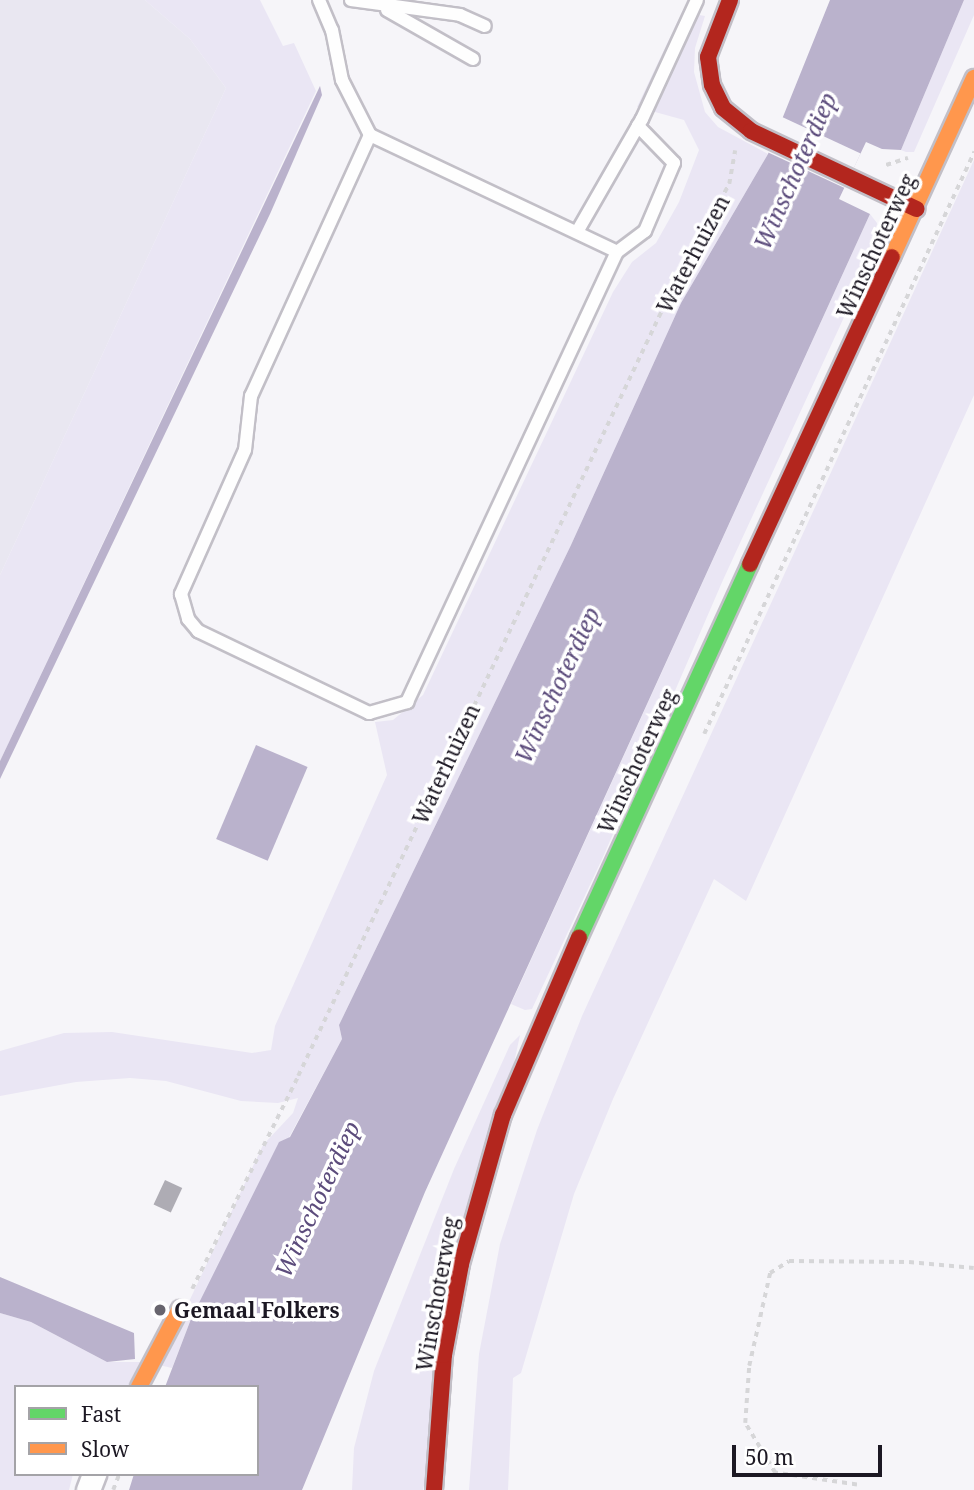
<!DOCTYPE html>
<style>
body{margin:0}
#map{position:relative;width:974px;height:1490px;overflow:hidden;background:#f6f5f9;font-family:"Noto Serif",serif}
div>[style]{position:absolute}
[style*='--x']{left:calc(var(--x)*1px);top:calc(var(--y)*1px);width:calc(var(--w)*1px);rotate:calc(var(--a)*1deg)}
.built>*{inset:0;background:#e9e7f1}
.green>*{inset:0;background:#eae6f4}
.water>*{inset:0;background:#bab2cc;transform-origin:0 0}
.pier>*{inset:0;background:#f6f5f9;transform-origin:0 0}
.building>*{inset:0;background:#aeacb4;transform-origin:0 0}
.path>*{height:3.5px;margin-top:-1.75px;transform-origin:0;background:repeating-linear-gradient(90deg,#d6d6d8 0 5px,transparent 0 10px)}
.roads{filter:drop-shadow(2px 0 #c2bfc7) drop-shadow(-2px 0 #c2bfc7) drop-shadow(0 2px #c2bfc7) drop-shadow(0 -2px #c2bfc7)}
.lane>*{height:12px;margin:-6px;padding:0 6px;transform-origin:6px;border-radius:6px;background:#fefefe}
.street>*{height:23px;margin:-11.5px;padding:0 11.5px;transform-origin:11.5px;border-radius:11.5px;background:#fefefe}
.fast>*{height:16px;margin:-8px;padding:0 8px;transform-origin:8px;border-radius:8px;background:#63d668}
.slow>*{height:16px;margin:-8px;padding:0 8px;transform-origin:8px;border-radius:8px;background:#ff974d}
.jam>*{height:16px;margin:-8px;padding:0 8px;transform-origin:8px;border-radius:8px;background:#b3261e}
.dots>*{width:19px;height:19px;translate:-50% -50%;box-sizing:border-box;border:4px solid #fff;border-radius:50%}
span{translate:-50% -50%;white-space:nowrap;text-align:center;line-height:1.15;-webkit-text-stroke:7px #fff;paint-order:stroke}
.street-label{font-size:21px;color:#1c1823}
.poi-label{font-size:21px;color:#1c1823;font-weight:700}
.left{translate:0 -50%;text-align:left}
.water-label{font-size:23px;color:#5c4c7c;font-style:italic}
.legend{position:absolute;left:14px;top:1385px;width:245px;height:91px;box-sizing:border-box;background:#fff;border:2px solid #a4a3a7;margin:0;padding:9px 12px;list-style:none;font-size:21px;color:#1c1823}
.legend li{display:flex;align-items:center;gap:14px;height:35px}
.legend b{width:35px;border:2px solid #a4a3a7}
.scale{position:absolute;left:732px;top:1445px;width:150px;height:32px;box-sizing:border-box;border:4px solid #1c1823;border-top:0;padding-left:9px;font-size:21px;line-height:24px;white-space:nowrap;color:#1c1823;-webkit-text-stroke:5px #fff;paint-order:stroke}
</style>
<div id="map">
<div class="built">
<i style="clip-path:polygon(0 0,145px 0,190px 39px,226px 88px,0 575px)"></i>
</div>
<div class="green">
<i style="clip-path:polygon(145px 0,260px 0,283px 46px,294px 43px,316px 91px,0 761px,0 575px,226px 88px,190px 39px)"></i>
<i style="clip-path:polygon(964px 0,974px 0,974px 15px,914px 152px,906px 152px,901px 150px)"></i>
<i style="clip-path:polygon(682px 12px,705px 16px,695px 48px,694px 72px,705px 112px,718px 127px,768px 154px,681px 303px,571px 545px,339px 1025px,342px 1039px,191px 1319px,172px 1368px,159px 1365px,263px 1145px,293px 1113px,298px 1098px,278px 1103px,241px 1101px,166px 1081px,130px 1078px,76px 1082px,0 1096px,0 1051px,64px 1033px,112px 1032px,252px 1053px,271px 1050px,275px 1026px,387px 775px,375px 722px,393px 720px,423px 695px,613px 292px,632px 262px,656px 243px,679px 202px,699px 150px,684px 120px,637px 107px)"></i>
<i style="clip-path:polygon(974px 160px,974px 395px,746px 901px,714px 879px,613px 1099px,574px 1194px,521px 1373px,513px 1378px,508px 1490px,469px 1490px,479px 1354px,500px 1244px,537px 1130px,582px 1016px)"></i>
<i style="clip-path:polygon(870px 214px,877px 223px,876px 242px,863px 276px,723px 580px,603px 857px,532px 1009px,525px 1010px,511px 1004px)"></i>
<i style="clip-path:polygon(520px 1035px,423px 1490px,352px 1490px,354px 1448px,374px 1371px,454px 1169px,510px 1045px)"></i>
<i style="clip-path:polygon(0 1313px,31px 1322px,107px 1362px,147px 1362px,133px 1387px,16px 1387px,16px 1474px,73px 1474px,69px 1490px,0 1490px)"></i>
</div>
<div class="water">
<i style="clip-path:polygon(830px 0,964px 0,901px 150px,882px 149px,866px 142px,839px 199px,870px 214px,425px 1192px,302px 1490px,129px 1490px,134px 1474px,257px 1474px,257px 1387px,165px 1387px,191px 1319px,279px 1142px,290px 1137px,342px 1039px,339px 1025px,571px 545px,681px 303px,768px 154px)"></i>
<i style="clip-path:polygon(320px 86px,322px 95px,270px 214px,0 779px,0 761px)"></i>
<i style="left:256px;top:745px;width:56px;height:102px;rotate:23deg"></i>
<i style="clip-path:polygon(0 1277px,134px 1333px,135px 1359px,107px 1362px,31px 1322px,0 1313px)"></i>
</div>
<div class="pier">
<i style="left:780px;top:116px;width:89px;height:38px;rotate:25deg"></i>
</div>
<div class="building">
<i style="left:165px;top:1180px;width:19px;height:27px;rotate:25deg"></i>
</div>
<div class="path">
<i style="--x:886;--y:165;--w:23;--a:-18"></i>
<i style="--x:704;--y:734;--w:642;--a:-65.11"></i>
<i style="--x:192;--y:1289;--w:238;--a:-63.5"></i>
<i style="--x:298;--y:1076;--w:871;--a:-64.58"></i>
<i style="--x:672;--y:289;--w:119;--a:-61.5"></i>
<i style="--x:729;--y:184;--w:34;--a:-80"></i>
<i style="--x:857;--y:1485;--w:83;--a:-171.7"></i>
<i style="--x:775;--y:1473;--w:58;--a:-121"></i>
<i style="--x:745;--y:1423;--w:57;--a:-86"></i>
<i style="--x:749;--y:1366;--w:95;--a:-77.3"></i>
<i style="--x:770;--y:1273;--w:22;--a:-32"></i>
<i style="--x:789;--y:1261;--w:120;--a:0.5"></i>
<i style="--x:909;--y:1262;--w:65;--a:5.3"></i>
<i style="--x:113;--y:1490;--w:17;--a:-69"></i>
</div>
<div class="roads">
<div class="lane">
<i style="--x:319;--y:0;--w:33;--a:67"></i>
<i style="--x:332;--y:30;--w:51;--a:78.7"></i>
<i style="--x:342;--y:80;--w:62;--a:63"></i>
<i style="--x:370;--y:135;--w:273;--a:25.3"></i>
<i style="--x:617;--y:252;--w:35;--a:-37"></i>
<i style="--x:645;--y:231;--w:74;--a:-66.9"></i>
<i style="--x:674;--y:163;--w:52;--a:-134.2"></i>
<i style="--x:351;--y:0;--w:110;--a:7.8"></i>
<i style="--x:460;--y:15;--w:27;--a:24"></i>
<i style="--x:387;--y:10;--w:99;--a:29.7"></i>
<i style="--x:370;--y:135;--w:287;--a:114.5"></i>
<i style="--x:251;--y:396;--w:54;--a:96.3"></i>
<i style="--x:245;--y:450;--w:158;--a:114"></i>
<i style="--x:181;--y:594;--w:26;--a:74"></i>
<i style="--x:188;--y:619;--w:16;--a:50"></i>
<i style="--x:198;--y:631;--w:190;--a:25.6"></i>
<i style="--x:369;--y:713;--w:40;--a:-16"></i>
<i style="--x:407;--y:702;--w:497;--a:-65"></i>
<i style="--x:577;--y:232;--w:130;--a:-60.1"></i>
<i style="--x:642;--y:119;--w:131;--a:-65.2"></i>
</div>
<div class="street">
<i style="--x:88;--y:1490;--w:17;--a:-69"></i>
</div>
<div class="fast">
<i style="--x:579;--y:938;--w:411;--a:-65.4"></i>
</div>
<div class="slow">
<i style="--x:892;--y:257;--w:197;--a:-65.4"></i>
<i style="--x:139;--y:1387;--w:88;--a:-62.3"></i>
</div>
<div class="jam">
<i style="--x:730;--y:0;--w:61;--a:111.1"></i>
<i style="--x:708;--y:57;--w:28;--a:82"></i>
<i style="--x:712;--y:85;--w:25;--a:64"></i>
<i style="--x:723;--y:108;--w:36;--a:39"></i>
<i style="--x:751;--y:131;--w:183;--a:25.2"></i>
<i style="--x:750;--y:564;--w:338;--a:-65.2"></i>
<i style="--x:434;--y:1490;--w:135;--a:-85.8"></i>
<i style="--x:444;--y:1355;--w:93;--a:-79.4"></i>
<i style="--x:461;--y:1264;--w:155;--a:-74.3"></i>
<i style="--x:503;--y:1115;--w:193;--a:-66.8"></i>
</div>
</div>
<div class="dots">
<i style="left:160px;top:1310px;background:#68656e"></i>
</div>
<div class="street-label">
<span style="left:876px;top:246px;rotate:-65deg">Winschoterweg</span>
<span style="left:693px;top:254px;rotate:-62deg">Waterhuizen</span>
<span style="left:637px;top:761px;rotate:-65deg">Winschoterweg</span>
<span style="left:446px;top:764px;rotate:-65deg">Waterhuizen</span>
<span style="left:437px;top:1294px;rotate:-80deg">Winschoterweg</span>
</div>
<div class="poi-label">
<span class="left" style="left:174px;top:1310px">Gemaal Folkers</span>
</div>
<div class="water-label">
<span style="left:795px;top:171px;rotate:-66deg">Winschoterdiep</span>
<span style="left:557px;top:685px;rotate:-65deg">Winschoterdiep</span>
<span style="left:317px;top:1199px;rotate:-65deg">Winschoterdiep</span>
</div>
<ul class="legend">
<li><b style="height:9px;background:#63d668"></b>Fast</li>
<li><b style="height:9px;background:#ff974d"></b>Slow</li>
</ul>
<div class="scale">50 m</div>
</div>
